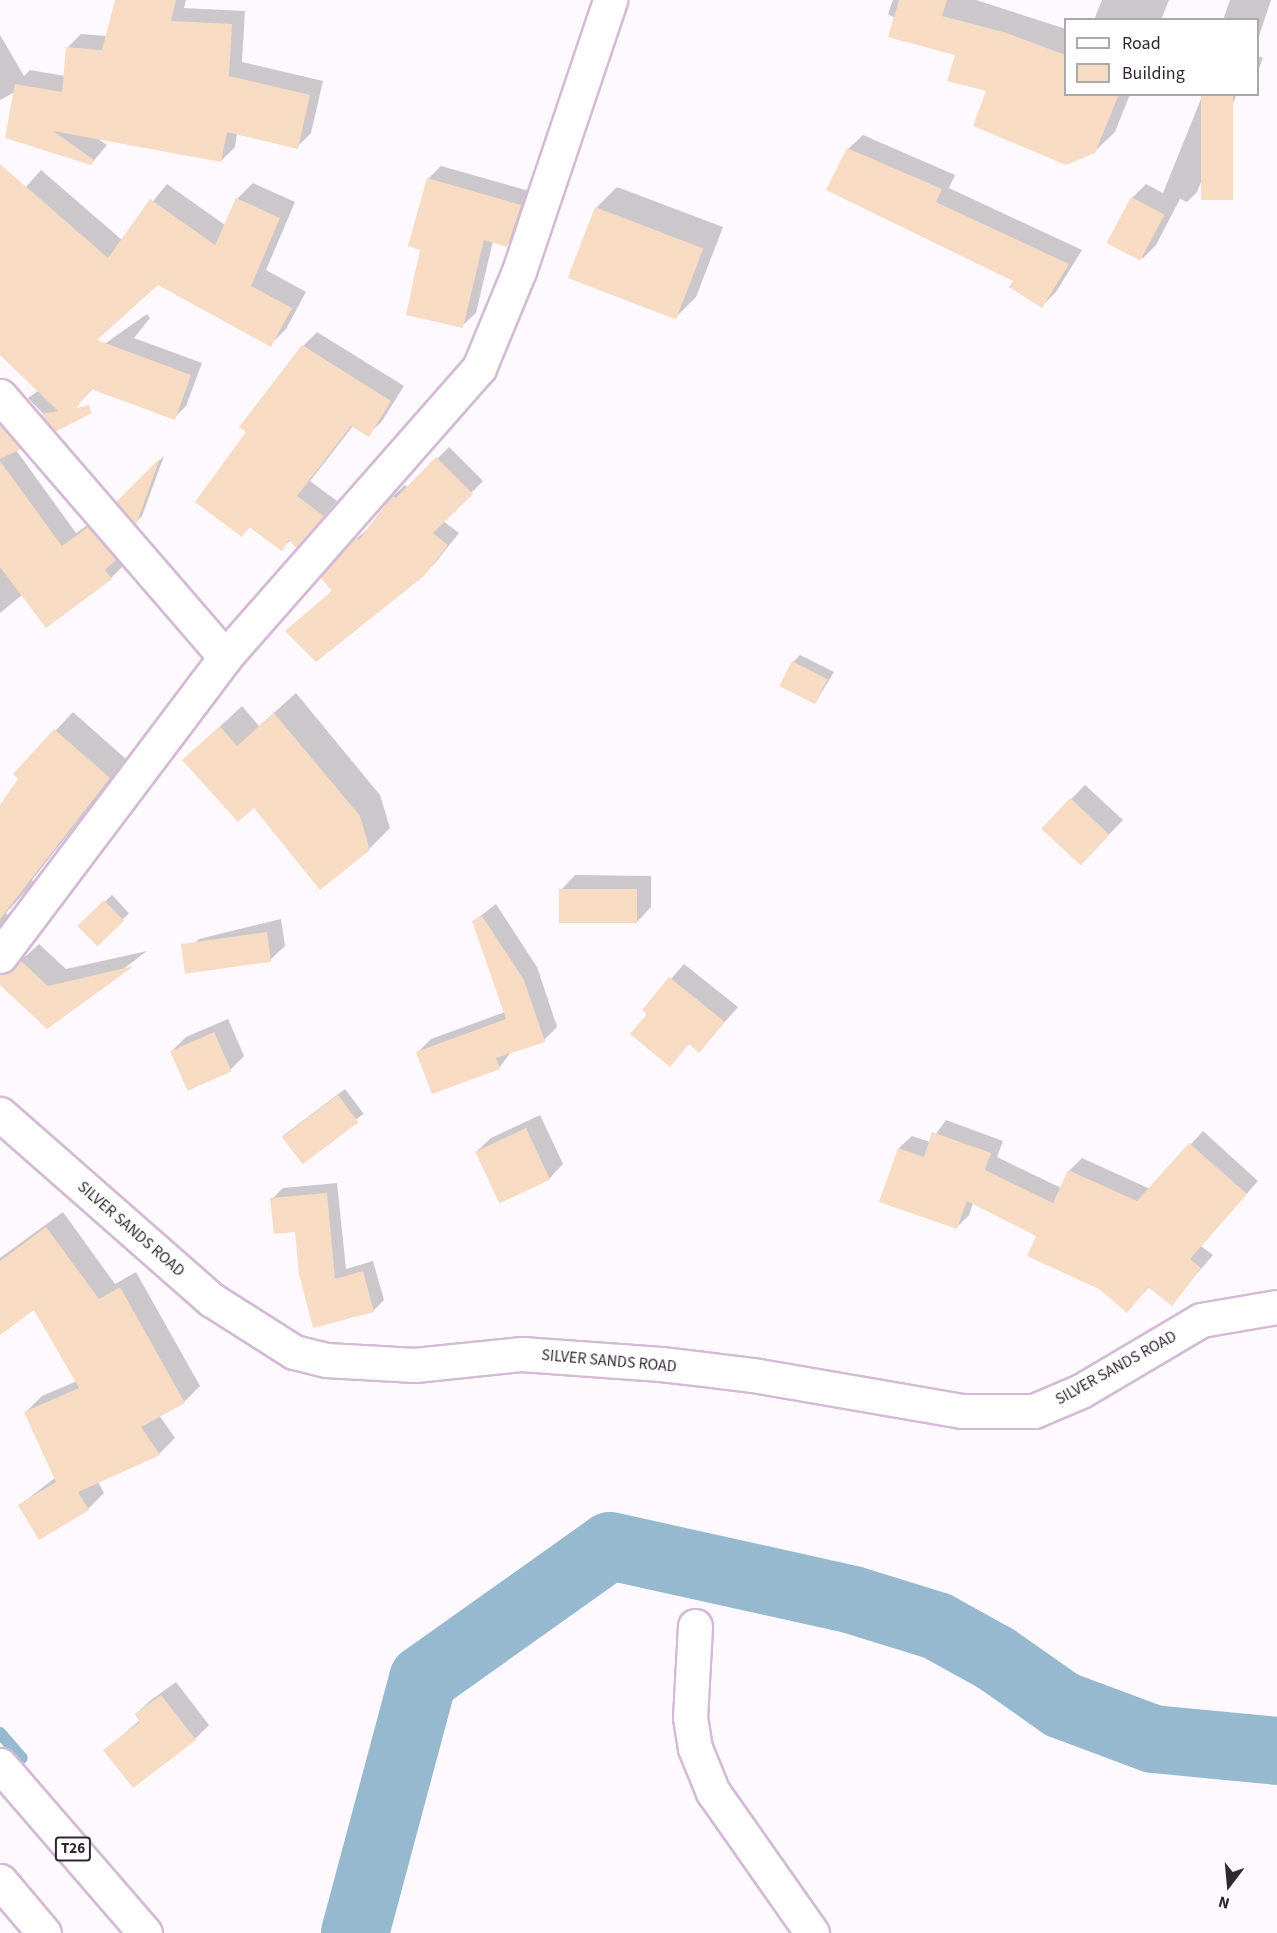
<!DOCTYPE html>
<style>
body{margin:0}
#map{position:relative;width:1277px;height:1933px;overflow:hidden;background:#fef9fe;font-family:"Source Sans 3",sans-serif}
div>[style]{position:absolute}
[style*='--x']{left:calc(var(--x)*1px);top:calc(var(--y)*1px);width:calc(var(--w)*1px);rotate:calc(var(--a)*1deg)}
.shadow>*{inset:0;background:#0003;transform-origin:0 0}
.stream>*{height:12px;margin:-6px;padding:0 6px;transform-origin:6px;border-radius:6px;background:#96b9cf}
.river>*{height:68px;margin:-34px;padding:0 34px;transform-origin:34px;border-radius:34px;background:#96b9cf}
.building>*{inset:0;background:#f7dbc3;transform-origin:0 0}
.roads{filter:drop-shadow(2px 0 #d3bbd5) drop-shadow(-2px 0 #d3bbd5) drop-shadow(0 2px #d3bbd5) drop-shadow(0 -2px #d3bbd5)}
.minor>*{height:33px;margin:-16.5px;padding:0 16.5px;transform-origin:16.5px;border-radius:16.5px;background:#fff}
.highway>*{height:33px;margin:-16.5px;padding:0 16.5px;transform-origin:16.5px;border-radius:16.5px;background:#fff}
span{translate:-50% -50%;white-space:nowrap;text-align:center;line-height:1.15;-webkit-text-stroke:4.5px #fff;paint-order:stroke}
.shield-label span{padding:2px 4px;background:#fff;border:2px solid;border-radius:4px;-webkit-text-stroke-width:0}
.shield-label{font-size:15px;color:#302731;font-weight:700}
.street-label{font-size:16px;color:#302731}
.legend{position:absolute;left:1064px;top:18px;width:195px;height:78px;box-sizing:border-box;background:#fff;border:2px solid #aca9ad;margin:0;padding:8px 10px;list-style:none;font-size:18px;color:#302731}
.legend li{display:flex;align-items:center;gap:12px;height:30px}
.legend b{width:30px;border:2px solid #aca9ad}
.north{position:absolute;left:1199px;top:1855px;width:60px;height:60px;-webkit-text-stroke:4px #fff;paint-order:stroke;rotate:196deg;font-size:16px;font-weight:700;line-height:24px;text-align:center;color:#302731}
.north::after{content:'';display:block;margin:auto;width:21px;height:27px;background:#302731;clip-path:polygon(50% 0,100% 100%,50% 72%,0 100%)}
</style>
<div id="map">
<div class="shadow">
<i style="clip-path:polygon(117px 0,186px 0,184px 8px,245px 11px,242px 62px,323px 81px,311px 133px,297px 147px,237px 133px,235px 147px,221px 161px,95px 137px,107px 145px,91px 164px,7px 137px,15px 92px,0 100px,0 35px,24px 76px,30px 70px,65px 76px,67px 48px,81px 34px,107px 36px)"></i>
<i style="clip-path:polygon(893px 0,976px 0,1066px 29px,1066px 94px,1130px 94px,1115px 132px,1094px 152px,957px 54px,888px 14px)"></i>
<i style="clip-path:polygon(1102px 0,1169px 0,1161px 20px,1094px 20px)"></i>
<i style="clip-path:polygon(1230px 0,1271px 0,1258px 39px,1258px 20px,1223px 20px)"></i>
<i style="clip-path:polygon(1258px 56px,1263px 58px,1258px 71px)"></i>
<i style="clip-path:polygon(1203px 94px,1244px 94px,1236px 96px,1197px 192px,1187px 202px,1180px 199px,1156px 245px,1142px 259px,1132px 198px,1146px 184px,1163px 193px)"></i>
<i style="clip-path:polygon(863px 135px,955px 175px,949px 188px,1082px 250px,1056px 292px,1042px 306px,1015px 280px,848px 149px)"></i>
<i style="clip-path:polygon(441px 166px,533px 192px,520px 232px,507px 245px,493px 241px,476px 313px,462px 326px,422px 249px,428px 179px)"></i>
<i style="clip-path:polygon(41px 170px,122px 240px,167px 184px,225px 225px,237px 199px,253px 183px,295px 202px,266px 270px,306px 292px,286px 329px,270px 345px,158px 284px,0 353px,0 216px)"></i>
<i style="clip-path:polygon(617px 187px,723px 227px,696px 297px,675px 318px,596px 208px)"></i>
<i style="clip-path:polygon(147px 314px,150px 318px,134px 338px,202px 363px,186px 406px,174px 418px,93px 388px,57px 428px,28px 398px)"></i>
<i style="clip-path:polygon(317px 332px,404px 386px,382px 421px,368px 435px,353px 426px,310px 481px,337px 501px,310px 532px,291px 540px,281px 549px,251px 526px,242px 535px,248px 431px,303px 346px)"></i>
<i style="clip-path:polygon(0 412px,34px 434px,16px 450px,76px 533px,103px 514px,125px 564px,111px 578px,22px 595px,0 613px)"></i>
<i style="clip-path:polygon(449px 447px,483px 481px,443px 521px,459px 533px,435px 563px,423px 575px,287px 631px,333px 590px,356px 539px,369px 528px,393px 496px,405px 485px,408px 488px)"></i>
<i style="clip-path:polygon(164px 456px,142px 516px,136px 522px,118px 502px)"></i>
<i style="clip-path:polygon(800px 655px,834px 672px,815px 703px,793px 662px)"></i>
<i style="clip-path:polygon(296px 693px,380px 795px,390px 828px,369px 849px,254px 806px,184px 760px,242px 706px,259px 726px)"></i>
<i style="clip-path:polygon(73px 712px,127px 760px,32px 880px,34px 882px,6px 913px,9px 916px,0 932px,0 807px,20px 779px,15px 774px)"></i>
<i style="clip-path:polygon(1085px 785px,1123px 820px,1095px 849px,1043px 828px)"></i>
<i style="clip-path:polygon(575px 875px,651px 876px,651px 907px,637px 922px,561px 890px)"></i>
<i style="left:112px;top:895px;width:25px;height:45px;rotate:47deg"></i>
<i style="clip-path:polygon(496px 904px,537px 967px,557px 1027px,544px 1040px,511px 1052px,499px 1068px,418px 1052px,431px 1039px,505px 1012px,474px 921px)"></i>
<i style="clip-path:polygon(281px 919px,285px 946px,270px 960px,185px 953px,199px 939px)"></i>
<i style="clip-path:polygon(0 938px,7px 954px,26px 956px,39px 944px,66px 969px,147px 951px,47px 1027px,0 983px)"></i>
<i style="clip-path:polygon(684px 964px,738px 1007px,699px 1051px,690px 1043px,670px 1065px,644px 1010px)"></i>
<i style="clip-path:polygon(228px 1019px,244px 1056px,230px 1070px,172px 1051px,186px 1037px)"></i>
<i style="left:345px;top:1089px;width:31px;height:78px;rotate:53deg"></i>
<i style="clip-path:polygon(540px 1115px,563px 1164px,549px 1179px,476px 1152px,491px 1138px)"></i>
<i style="clip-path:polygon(946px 1120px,1003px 1141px,997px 1157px,1061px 1188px,1069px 1171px,1082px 1158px,1150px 1189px,1203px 1131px,1258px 1181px,1201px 1246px,1213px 1255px,1171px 1304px,1150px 1286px,1127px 1311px,1038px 1235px,973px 1203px,969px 1215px,957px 1227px,881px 1201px,899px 1148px,912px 1136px,930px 1142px)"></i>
<i style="clip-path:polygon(337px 1183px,346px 1269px,373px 1261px,384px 1300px,373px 1311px,314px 1326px,296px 1230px,272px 1199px,283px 1188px)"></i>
<i style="clip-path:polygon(63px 1212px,115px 1284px,136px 1272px,200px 1386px,184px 1402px,159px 1415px,175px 1438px,159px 1454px,98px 1482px,104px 1493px,88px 1509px,20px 1505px,56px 1477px,26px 1412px,42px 1396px,77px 1381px,34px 1307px,0 1333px,0 1258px)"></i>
<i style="clip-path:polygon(176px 1682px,209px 1725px,195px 1739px,105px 1750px,140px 1720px,136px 1714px,151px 1700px)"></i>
</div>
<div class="stream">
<i style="--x:0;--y:1733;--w:33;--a:49"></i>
</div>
<div class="river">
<i style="--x:355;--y:1933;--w:263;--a:-75"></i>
<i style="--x:423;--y:1679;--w:229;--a:-35.4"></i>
<i style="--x:610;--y:1546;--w:249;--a:12.5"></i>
<i style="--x:853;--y:1600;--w:88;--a:17.2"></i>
<i style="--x:937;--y:1626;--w:66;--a:28.9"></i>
<i style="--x:995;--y:1658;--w:82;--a:35"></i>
<i style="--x:1062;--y:1705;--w:97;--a:20.5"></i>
<i style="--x:1153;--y:1739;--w:125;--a:5.5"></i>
</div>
<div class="building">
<i style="clip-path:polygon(115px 0,176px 0,171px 21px,232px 24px,229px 76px,310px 95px,298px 149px,227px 132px,221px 162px,53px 131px,94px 160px,91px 165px,5px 138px,15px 84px,62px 92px,66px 47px,102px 50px)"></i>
<i style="clip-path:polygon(899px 0,947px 0,942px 16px,1007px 33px,1065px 55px,1065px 94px,1119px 94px,1095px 153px,1066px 165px,973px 126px,986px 91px,947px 81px,955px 55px,888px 37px)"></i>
<i style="left:1201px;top:94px;width:32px;height:106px"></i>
<i style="clip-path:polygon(847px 148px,942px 189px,936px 202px,1069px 264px,1042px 308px,1009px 287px,1013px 281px,826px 190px)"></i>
<i style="clip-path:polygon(0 164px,108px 258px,150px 199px,215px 245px,236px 198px,280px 218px,251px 286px,292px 308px,271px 347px,158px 285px,97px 340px,191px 375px,175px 420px,91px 389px,76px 408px,89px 405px,92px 413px,55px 432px,41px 414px,58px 411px,0 355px)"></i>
<i style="clip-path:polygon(427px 178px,521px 205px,507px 247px,484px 240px,463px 328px,406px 315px,420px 250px,408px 246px)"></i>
<i style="left:1131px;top:197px;width:38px;height:52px;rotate:28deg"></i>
<i style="left:595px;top:207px;width:116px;height:76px;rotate:21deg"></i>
<i style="clip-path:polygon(302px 345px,391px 401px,369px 437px,351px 426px,297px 496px,324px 516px,296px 548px,289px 540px,282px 551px,249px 527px,242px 537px,195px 502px,246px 432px,239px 427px)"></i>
<i style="clip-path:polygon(0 425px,21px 449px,0 459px)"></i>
<i style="clip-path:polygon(436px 457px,473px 494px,433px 533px,448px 545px,424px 576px,316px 662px,285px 631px,332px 591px,320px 577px,355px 538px,359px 540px,392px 496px,396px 498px)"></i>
<i style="clip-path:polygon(160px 458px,136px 525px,116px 502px)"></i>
<i style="clip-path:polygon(0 461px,62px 546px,88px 527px,116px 560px,105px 570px,112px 579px,46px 628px,0 567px)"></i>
<i style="left:792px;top:661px;width:40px;height:28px;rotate:27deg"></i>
<i style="clip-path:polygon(274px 713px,360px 816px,370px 850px,320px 890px,254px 808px,238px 822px,182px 760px,220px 726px,237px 746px)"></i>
<i style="clip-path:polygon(54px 729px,110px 778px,0 919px,0 805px,18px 779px,13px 774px)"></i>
<i style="left:1070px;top:798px;width:54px;height:42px;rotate:43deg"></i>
<i style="left:559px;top:889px;width:78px;height:34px"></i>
<i style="left:104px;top:900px;width:29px;height:37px;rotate:46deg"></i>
<i style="clip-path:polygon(482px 916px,524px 980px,545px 1042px,496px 1058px,500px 1069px,432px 1094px,416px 1052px,506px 1019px,472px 921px)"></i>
<i style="left:267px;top:932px;width:30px;height:87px;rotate:82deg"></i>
<i style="clip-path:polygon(20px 960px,48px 986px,134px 966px,47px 1029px,0 985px,0 974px,8px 973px)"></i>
<i style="clip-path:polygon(669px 977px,725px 1022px,699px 1053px,689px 1044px,670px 1067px,630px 1034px,647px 1014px,642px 1010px)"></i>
<i style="left:214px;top:1032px;width:43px;height:48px;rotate:66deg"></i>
<i style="left:338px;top:1095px;width:34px;height:70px;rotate:53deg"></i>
<i style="left:526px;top:1128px;width:57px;height:56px;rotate:65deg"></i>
<i style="clip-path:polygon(932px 1132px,991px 1153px,985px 1170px,1053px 1203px,1068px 1170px,1137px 1201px,1189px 1143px,1247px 1194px,1190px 1259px,1201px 1268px,1172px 1306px,1148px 1287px,1127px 1313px,1099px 1289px,1027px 1256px,1036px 1236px,967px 1201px,957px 1229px,879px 1202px,898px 1148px,924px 1157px)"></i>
<i style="clip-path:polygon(327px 1193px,335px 1279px,363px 1271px,374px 1312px,313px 1328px,299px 1274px,295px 1232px,274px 1234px,270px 1198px)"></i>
<i style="clip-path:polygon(46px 1227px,99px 1299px,120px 1287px,185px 1403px,141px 1427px,160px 1455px,78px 1492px,89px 1510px,39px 1540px,18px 1505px,56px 1482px,24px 1412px,79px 1388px,34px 1310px,0 1335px,0 1261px)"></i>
<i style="clip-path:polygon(161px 1695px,196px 1740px,133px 1788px,103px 1750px,140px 1722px,135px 1714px)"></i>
</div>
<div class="roads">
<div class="minor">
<i style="--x:0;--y:396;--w:345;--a:49.2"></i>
<i style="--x:0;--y:956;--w:374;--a:-53"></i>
<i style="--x:225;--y:657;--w:385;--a:-48.7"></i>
<i style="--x:479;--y:368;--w:105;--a:-67.6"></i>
<i style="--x:519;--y:271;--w:286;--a:-71.4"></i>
<i style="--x:0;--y:1114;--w:282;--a:41.3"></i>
<i style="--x:212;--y:1300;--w:97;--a:32.4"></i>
<i style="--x:294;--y:1352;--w:33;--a:14"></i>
<i style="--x:326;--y:1360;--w:89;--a:3.2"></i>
<i style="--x:415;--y:1365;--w:108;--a:-5.9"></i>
<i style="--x:522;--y:1354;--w:139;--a:4.1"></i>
<i style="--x:661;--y:1364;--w:93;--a:6.8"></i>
<i style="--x:753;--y:1375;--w:212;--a:9.8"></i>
<i style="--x:962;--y:1411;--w:72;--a:0"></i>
<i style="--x:1034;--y:1411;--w:51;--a:-23.1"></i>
<i style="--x:1081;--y:1391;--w:139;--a:-30.6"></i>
<i style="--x:1201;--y:1320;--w:77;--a:-9.7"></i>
<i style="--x:695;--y:1626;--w:91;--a:93.1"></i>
<i style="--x:690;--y:1717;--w:31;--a:81"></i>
<i style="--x:695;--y:1748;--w:48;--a:67.8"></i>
<i style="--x:713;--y:1792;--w:172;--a:54.9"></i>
<i style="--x:0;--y:1881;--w:68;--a:49.8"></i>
</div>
<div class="highway">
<i style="--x:0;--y:1765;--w:222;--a:49.2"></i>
</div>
</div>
<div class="shield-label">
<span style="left:73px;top:1849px">T26</span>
</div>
<div class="street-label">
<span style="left:131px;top:1229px;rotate:41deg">SILVER SANDS ROAD</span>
<span style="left:609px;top:1361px;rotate:5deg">SILVER SANDS ROAD</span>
<span style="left:1116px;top:1368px;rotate:-29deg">SILVER SANDS ROAD</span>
</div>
<ul class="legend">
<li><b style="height:8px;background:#fff"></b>Road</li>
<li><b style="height:16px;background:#f7dbc3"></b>Building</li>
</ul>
<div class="north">N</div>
</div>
